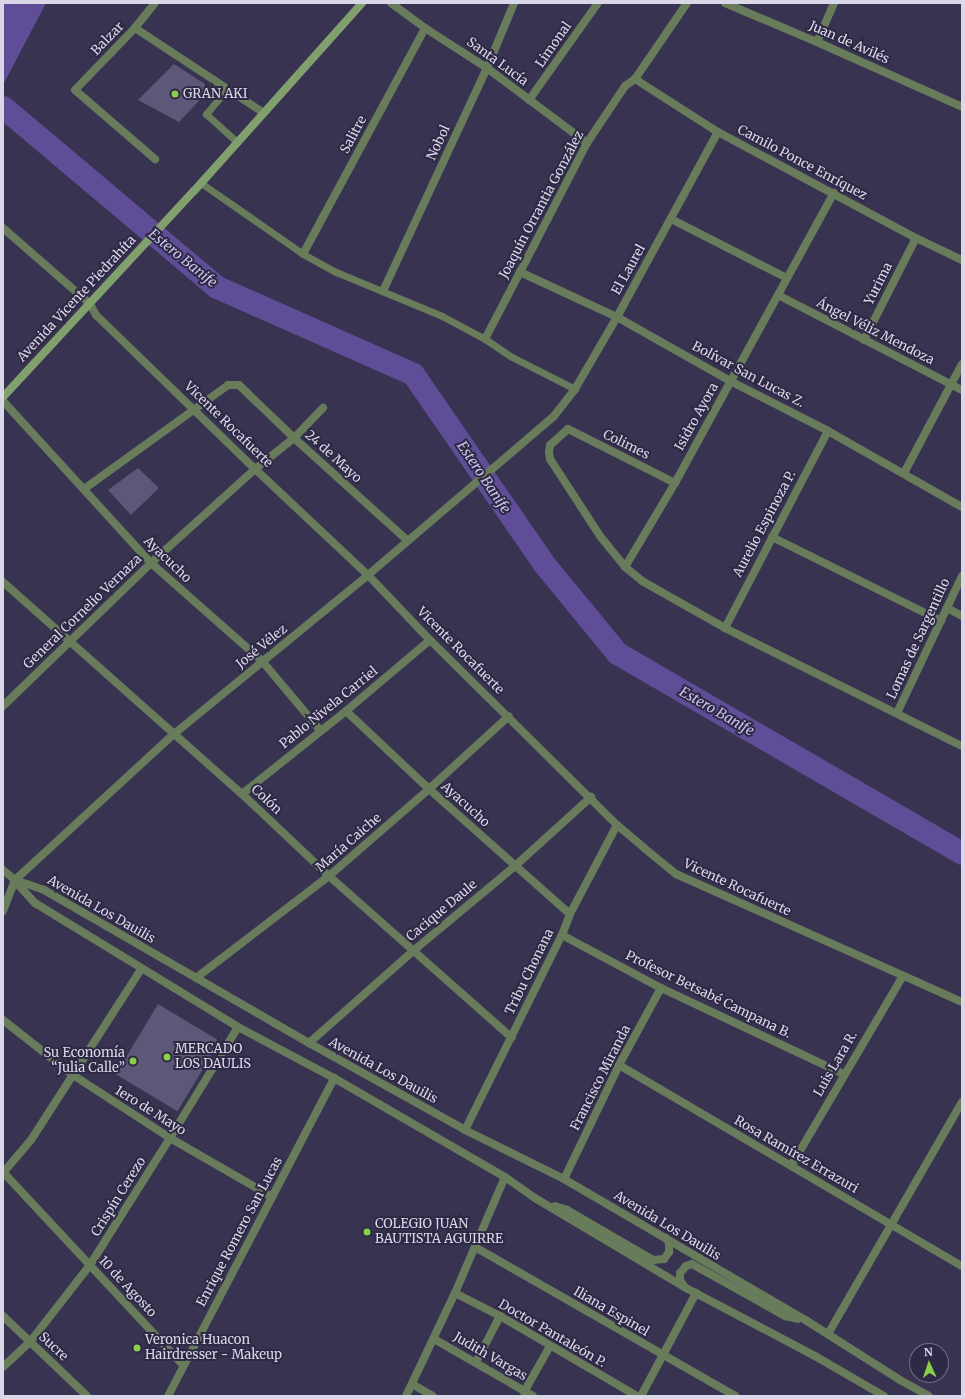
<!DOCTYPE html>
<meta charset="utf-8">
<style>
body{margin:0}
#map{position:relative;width:965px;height:1399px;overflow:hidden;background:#383350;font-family:Merriweather,serif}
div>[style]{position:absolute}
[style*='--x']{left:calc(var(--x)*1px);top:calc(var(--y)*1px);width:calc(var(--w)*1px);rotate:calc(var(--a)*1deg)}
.water>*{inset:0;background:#5f4d97}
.river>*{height:23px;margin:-11.5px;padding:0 11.5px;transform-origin:11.5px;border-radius:11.5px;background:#5f4d97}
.building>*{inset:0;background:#5d5877;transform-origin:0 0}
.service>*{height:7px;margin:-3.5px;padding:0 3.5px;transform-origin:3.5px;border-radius:3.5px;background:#687b5b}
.minor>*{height:8px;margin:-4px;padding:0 4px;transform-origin:4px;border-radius:4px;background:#687b5b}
.tertiary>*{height:8px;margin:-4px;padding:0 4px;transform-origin:4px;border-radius:4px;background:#687b5b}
.secondary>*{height:8px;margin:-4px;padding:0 4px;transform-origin:4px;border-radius:4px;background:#82a06d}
.dots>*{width:11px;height:11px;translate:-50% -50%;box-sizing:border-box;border:2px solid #2e2945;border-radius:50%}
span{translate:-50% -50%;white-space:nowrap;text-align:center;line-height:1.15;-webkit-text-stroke:4px #2e2945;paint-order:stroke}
.street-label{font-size:13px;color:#dad7e9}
.poi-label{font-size:13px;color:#dad7e9}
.left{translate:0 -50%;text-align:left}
.right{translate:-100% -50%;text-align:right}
.water-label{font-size:14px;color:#cbc4ee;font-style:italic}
.frame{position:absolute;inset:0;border:4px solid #dad7e9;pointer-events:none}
.north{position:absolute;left:909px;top:1343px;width:40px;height:40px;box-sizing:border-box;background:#2e2945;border:1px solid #736f87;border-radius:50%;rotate:357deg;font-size:11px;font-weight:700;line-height:16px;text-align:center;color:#dad7e9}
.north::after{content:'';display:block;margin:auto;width:14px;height:18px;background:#89cf49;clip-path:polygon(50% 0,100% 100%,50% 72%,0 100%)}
</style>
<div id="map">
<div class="water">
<i style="clip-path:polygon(3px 3px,46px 3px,3px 85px)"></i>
</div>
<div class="river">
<i style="--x:3;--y:107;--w:280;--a:40.1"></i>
<i style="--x:217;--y:287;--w:214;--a:23.9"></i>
<i style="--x:413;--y:374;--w:231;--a:55.4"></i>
<i style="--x:544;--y:564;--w:115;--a:50.6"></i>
<i style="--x:617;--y:653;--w:399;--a:30.1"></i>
</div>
<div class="building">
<i style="clip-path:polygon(174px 64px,211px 88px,179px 122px,138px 100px)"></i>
<i style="clip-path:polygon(138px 468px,159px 488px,131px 515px,108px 490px)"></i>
<i style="left:158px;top:1004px;width:72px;height:82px;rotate:31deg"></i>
</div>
<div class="service">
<i style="--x:227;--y:89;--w:33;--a:130"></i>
<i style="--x:206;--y:114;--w:42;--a:42.1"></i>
<i style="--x:201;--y:183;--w:124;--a:34.8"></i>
<i style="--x:303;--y:254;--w:38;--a:29"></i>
<i style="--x:336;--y:272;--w:115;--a:22.5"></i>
<i style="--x:442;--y:316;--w:49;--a:28.1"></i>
<i style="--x:485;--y:339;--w:32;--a:34"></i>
<i style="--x:512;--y:357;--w:71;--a:26.9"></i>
</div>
<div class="minor">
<i style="--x:155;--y:3;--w:32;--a:129"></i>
<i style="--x:135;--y:28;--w:86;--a:134.1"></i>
<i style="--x:75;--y:90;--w:106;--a:40.8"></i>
<i style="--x:725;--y:3;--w:100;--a:23"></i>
<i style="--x:817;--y:42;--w:159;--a:24.1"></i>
<i style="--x:135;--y:28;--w:154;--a:33.4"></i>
<i style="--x:817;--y:42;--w:43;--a:-66.4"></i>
<i style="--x:635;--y:79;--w:98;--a:32.6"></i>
<i style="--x:718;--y:132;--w:225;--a:28.2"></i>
<i style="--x:916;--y:238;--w:51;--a:25.6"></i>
<i style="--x:529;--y:100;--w:119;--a:-54.6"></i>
<i style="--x:587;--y:143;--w:69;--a:-56.3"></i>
<i style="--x:625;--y:86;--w:12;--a:-35"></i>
<i style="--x:635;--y:79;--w:92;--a:-55.6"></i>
<i style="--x:671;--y:219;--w:130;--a:27"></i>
<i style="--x:3;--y:228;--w:116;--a:41.1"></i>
<i style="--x:90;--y:304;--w:13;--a:61"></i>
<i style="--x:96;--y:315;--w:221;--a:44.1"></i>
<i style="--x:255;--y:469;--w:155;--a:43.2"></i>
<i style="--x:368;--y:575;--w:90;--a:46.4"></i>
<i style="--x:430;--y:640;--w:263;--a:44.7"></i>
<i style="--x:617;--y:825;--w:35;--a:40"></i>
<i style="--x:644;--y:848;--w:41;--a:39.1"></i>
<i style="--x:676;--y:874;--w:313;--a:24.1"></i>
<i style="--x:303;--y:254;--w:257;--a:-61.6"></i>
<i style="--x:383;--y:291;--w:246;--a:-65"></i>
<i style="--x:487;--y:68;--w:70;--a:-67.4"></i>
<i style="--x:778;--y:295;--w:207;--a:27.3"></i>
<i style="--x:617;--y:317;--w:211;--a:-61.4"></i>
<i style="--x:485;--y:339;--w:76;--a:-62.4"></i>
<i style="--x:864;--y:340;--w:114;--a:-63"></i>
<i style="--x:3;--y:401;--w:219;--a:47.6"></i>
<i style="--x:151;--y:563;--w:148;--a:41.4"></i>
<i style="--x:262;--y:661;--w:90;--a:50"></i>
<i style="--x:904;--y:473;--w:123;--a:-62"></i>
<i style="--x:675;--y:483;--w:120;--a:-153.2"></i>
<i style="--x:568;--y:429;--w:24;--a:138"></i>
<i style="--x:550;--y:445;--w:7;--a:98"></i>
<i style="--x:549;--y:452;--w:7;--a:82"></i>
<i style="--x:550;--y:459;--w:92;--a:57"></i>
<i style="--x:600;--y:536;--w:40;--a:51"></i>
<i style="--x:625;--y:567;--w:22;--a:39"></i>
<i style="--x:642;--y:581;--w:95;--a:29.5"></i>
<i style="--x:725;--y:628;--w:265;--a:26.5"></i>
<i style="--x:84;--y:489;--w:178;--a:-35.8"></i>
<i style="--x:228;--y:385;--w:11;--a:0"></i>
<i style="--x:239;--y:385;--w:76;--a:43.9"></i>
<i style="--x:294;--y:438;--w:152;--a:42.1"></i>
<i style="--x:772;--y:537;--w:189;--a:26.4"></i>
<i style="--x:625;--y:567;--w:98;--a:-59.2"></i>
<i style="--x:675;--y:483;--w:331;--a:-61.3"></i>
<i style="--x:3;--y:582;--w:319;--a:41.6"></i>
<i style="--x:242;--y:794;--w:120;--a:43.3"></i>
<i style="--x:329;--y:876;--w:244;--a:41.5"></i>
<i style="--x:947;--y:608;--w:17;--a:28"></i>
<i style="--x:725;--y:628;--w:222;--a:-62.4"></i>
<i style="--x:3;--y:706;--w:206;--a:-44"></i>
<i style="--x:151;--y:563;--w:140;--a:-42.1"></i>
<i style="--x:255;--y:469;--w:50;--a:-38.5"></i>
<i style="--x:294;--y:438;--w:42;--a:-46"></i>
<i style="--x:346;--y:711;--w:114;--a:43.2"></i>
<i style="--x:429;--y:789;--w:188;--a:41.6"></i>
<i style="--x:897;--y:713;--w:152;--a:-64.6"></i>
<i style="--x:242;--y:794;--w:133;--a:-38.6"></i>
<i style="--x:346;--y:711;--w:110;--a:-40.2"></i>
<i style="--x:3;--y:870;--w:16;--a:40"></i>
<i style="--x:562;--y:935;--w:112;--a:28.2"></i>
<i style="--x:661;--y:988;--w:202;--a:25.2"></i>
<i style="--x:196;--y:978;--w:168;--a:-37.5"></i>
<i style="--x:329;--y:876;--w:133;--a:-41"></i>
<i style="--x:429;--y:789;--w:108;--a:-42.4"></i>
<i style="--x:3;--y:1020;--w:89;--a:38.2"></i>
<i style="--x:73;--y:1075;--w:116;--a:33"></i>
<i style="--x:170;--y:1138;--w:118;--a:30"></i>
<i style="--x:309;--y:1043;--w:139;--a:-41.5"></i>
<i style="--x:413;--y:951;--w:133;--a:-39.8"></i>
<i style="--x:515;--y:866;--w:103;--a:-42.2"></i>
<i style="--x:619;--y:1065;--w:398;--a:30.4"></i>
<i style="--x:465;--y:1130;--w:218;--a:-63.6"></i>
<i style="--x:562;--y:935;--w:22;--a:-69"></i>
<i style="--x:570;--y:914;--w:101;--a:-62.2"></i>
<i style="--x:791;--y:1166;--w:221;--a:-59.5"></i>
<i style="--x:3;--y:1172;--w:264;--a:47"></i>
<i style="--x:3;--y:1173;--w:43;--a:-49.7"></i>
<i style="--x:31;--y:1140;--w:203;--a:-57.2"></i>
<i style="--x:564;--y:1179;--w:127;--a:-64.2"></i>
<i style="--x:619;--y:1065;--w:88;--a:-61.4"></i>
<i style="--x:475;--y:1247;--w:300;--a:29.8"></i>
<i style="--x:455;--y:1293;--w:51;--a:27.1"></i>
<i style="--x:500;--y:1316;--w:159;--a:30.3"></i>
<i style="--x:3;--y:1316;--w:116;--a:43.6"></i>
<i style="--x:828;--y:1334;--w:268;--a:-60"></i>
<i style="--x:434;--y:1339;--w:114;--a:29.9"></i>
<i style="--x:476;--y:1362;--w:52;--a:-62.4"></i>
<i style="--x:3;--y:1367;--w:37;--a:-43"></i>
<i style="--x:30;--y:1342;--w:98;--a:-52.1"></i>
<i style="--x:90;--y:1265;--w:150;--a:-57.8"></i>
<i style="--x:170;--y:1138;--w:130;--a:-58.5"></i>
<i style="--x:412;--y:1384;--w:24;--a:30"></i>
<i style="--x:524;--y:1392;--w:53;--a:-60.5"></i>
<i style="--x:168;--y:1396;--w:359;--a:-62.4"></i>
<i style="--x:406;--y:1396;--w:114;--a:-64.6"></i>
<i style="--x:455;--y:1293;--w:126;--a:-66.7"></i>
<i style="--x:641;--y:1396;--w:117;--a:-61.9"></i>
</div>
<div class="tertiary">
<i style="--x:391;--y:3;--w:42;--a:36.3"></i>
<i style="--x:425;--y:28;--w:74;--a:32.8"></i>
<i style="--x:487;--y:68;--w:125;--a:36.9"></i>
<i style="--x:587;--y:143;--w:145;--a:117.4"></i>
<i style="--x:520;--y:272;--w:107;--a:24.9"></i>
<i style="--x:617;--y:317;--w:130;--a:29.5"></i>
<i style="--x:730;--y:381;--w:110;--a:27"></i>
<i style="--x:828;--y:431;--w:154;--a:29.6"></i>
<i style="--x:15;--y:880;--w:31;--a:19"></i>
<i style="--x:44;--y:890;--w:306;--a:30"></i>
<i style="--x:309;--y:1043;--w:179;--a:29.1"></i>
<i style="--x:465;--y:1130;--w:110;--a:26.3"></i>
<i style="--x:564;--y:1179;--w:281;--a:30.3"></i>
<i style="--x:807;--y:1321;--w:110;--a:32.4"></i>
<i style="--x:900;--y:1380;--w:33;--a:29"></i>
<i style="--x:15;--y:881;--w:30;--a:48"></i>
<i style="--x:35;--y:903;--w:238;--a:31.4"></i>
<i style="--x:238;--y:1027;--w:109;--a:28"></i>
<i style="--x:334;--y:1078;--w:198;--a:30.1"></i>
<i style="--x:505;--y:1177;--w:37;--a:35"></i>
<i style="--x:535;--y:1198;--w:176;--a:30.8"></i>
<i style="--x:686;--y:1288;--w:146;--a:27.8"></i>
<i style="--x:815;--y:1356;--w:80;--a:30.1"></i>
<i style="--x:3;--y:911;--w:33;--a:-69"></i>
<i style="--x:15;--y:880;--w:216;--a:-42.6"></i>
<i style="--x:174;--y:734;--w:251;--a:-39.3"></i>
<i style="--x:368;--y:575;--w:245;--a:-40.5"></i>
<i style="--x:554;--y:416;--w:34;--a:-52"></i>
<i style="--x:575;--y:389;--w:83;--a:-59.7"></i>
<i style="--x:555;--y:1206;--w:13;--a:18"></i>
<i style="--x:567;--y:1210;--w:99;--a:30.2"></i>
<i style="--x:653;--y:1260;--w:11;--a:-5"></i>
<i style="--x:664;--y:1259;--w:9;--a:-54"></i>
<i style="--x:669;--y:1252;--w:9;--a:-90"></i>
<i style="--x:669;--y:1243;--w:6;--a:-121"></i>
<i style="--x:684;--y:1286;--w:7;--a:-124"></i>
<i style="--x:680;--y:1280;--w:7;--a:-90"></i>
<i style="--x:680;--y:1273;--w:9;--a:-49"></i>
<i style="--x:686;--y:1266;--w:6;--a:-18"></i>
<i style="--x:692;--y:1264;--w:107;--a:29.2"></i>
<i style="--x:785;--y:1316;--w:13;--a:13"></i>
</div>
<div class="secondary">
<i style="--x:3;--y:397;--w:281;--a:-47.2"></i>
<i style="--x:194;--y:191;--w:252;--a:-48.2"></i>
</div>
<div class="dots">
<i style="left:175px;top:94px;background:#89cf49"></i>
<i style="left:167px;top:1057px;background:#89cf49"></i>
<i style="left:133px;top:1061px;background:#89cf49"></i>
<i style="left:367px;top:1232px;background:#89cf49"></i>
<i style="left:137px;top:1348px;background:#89cf49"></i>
</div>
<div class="street-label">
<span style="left:108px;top:39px;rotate:-46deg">Balzar</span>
<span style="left:849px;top:43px;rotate:24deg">Juan de Avilés</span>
<span style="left:554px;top:45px;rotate:-55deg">Limonal</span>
<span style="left:497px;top:62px;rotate:36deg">Santa Lucía</span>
<span style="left:354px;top:135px;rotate:-62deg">Salitre</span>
<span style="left:439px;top:143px;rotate:-65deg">Nobol</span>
<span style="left:802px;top:163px;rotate:28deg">Camilo Ponce Enríquez</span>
<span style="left:542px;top:205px;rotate:-62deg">Joaquín Orrantia González</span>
<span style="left:629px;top:270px;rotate:-61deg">El Laurel</span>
<span style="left:879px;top:284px;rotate:-63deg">Yurima</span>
<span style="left:77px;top:299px;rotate:-47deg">Avenida Vicente Piedrahíta</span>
<span style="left:875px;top:332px;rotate:27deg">Ángel Véliz Mendoza</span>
<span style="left:748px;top:375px;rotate:28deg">Bolívar San Lucas Z.</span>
<span style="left:697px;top:417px;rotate:-61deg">Isidro Ayora</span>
<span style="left:228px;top:425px;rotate:44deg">Vicente Rocafuerte</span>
<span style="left:626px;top:445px;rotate:26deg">Colimes</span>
<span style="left:333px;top:457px;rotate:42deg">24 de Mayo</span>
<span style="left:765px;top:524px;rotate:-62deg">Aurelio Espinoza P.</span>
<span style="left:167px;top:560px;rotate:44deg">Ayacucho</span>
<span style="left:83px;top:612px;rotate:-44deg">General Cornelio Vernaza</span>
<span style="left:919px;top:639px;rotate:-65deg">Lomas de Sargentillo</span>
<span style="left:262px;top:647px;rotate:-39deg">José Vélez</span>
<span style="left:460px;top:651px;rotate:45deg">Vicente Rocafuerte</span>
<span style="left:329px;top:708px;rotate:-39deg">Pablo Nivela Carriel</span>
<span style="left:266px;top:800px;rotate:43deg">Colón</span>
<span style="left:465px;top:805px;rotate:42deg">Ayacucho</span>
<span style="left:349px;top:843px;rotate:-41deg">María Caiche</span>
<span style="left:737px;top:888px;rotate:25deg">Vicente Rocafuerte</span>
<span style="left:101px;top:910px;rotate:30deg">Avenida Los Dauilis</span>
<span style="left:442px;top:911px;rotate:-40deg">Cacique Daule</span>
<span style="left:530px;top:972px;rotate:-64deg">Tribu Chonana</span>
<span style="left:708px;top:995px;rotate:26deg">Profesor Betsabé Campana B.</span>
<span style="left:836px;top:1064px;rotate:-60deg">Luis Lara R.</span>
<span style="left:383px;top:1071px;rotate:29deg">Avenida Los Dauilis</span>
<span style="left:601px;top:1078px;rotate:-63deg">Francisco Miranda</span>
<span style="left:150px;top:1111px;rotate:32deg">1ero de Mayo</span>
<span style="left:796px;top:1155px;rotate:30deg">Rosa Ramírez Errazuri</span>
<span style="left:119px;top:1197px;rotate:-58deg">Crispín Cerezo</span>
<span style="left:667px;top:1226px;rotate:31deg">Avenida Los Dauilis</span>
<span style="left:240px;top:1232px;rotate:-62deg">Enrique Romero San Lucas</span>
<span style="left:127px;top:1287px;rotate:47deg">10 de Agosto</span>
<span style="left:611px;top:1312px;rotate:30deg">Iliana Espinel</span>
<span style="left:552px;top:1334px;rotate:30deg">Doctor Pantaleón P.</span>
<span style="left:53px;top:1347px;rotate:43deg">Sucre</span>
<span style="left:490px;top:1357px;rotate:30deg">Judith Vargas</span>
</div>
<div class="poi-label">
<span class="left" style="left:183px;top:94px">GRAN AKI</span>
<span class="left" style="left:175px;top:1057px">MERCADO<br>LOS DAULIS</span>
<span class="right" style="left:125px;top:1061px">Su Economía<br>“Julia Calle”</span>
<span class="left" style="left:375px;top:1232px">COLEGIO JUAN<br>BAUTISTA AGUIRRE</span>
<span class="left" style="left:145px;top:1348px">Veronica Huacon<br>Hairdresser - Makeup</span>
</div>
<div class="water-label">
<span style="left:183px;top:258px;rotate:39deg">Estero Banife</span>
<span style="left:484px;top:477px;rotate:56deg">Estero Banife</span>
<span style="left:717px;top:711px;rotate:30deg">Estero Banife</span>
</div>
<div class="frame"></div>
<div class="north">N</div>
</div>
